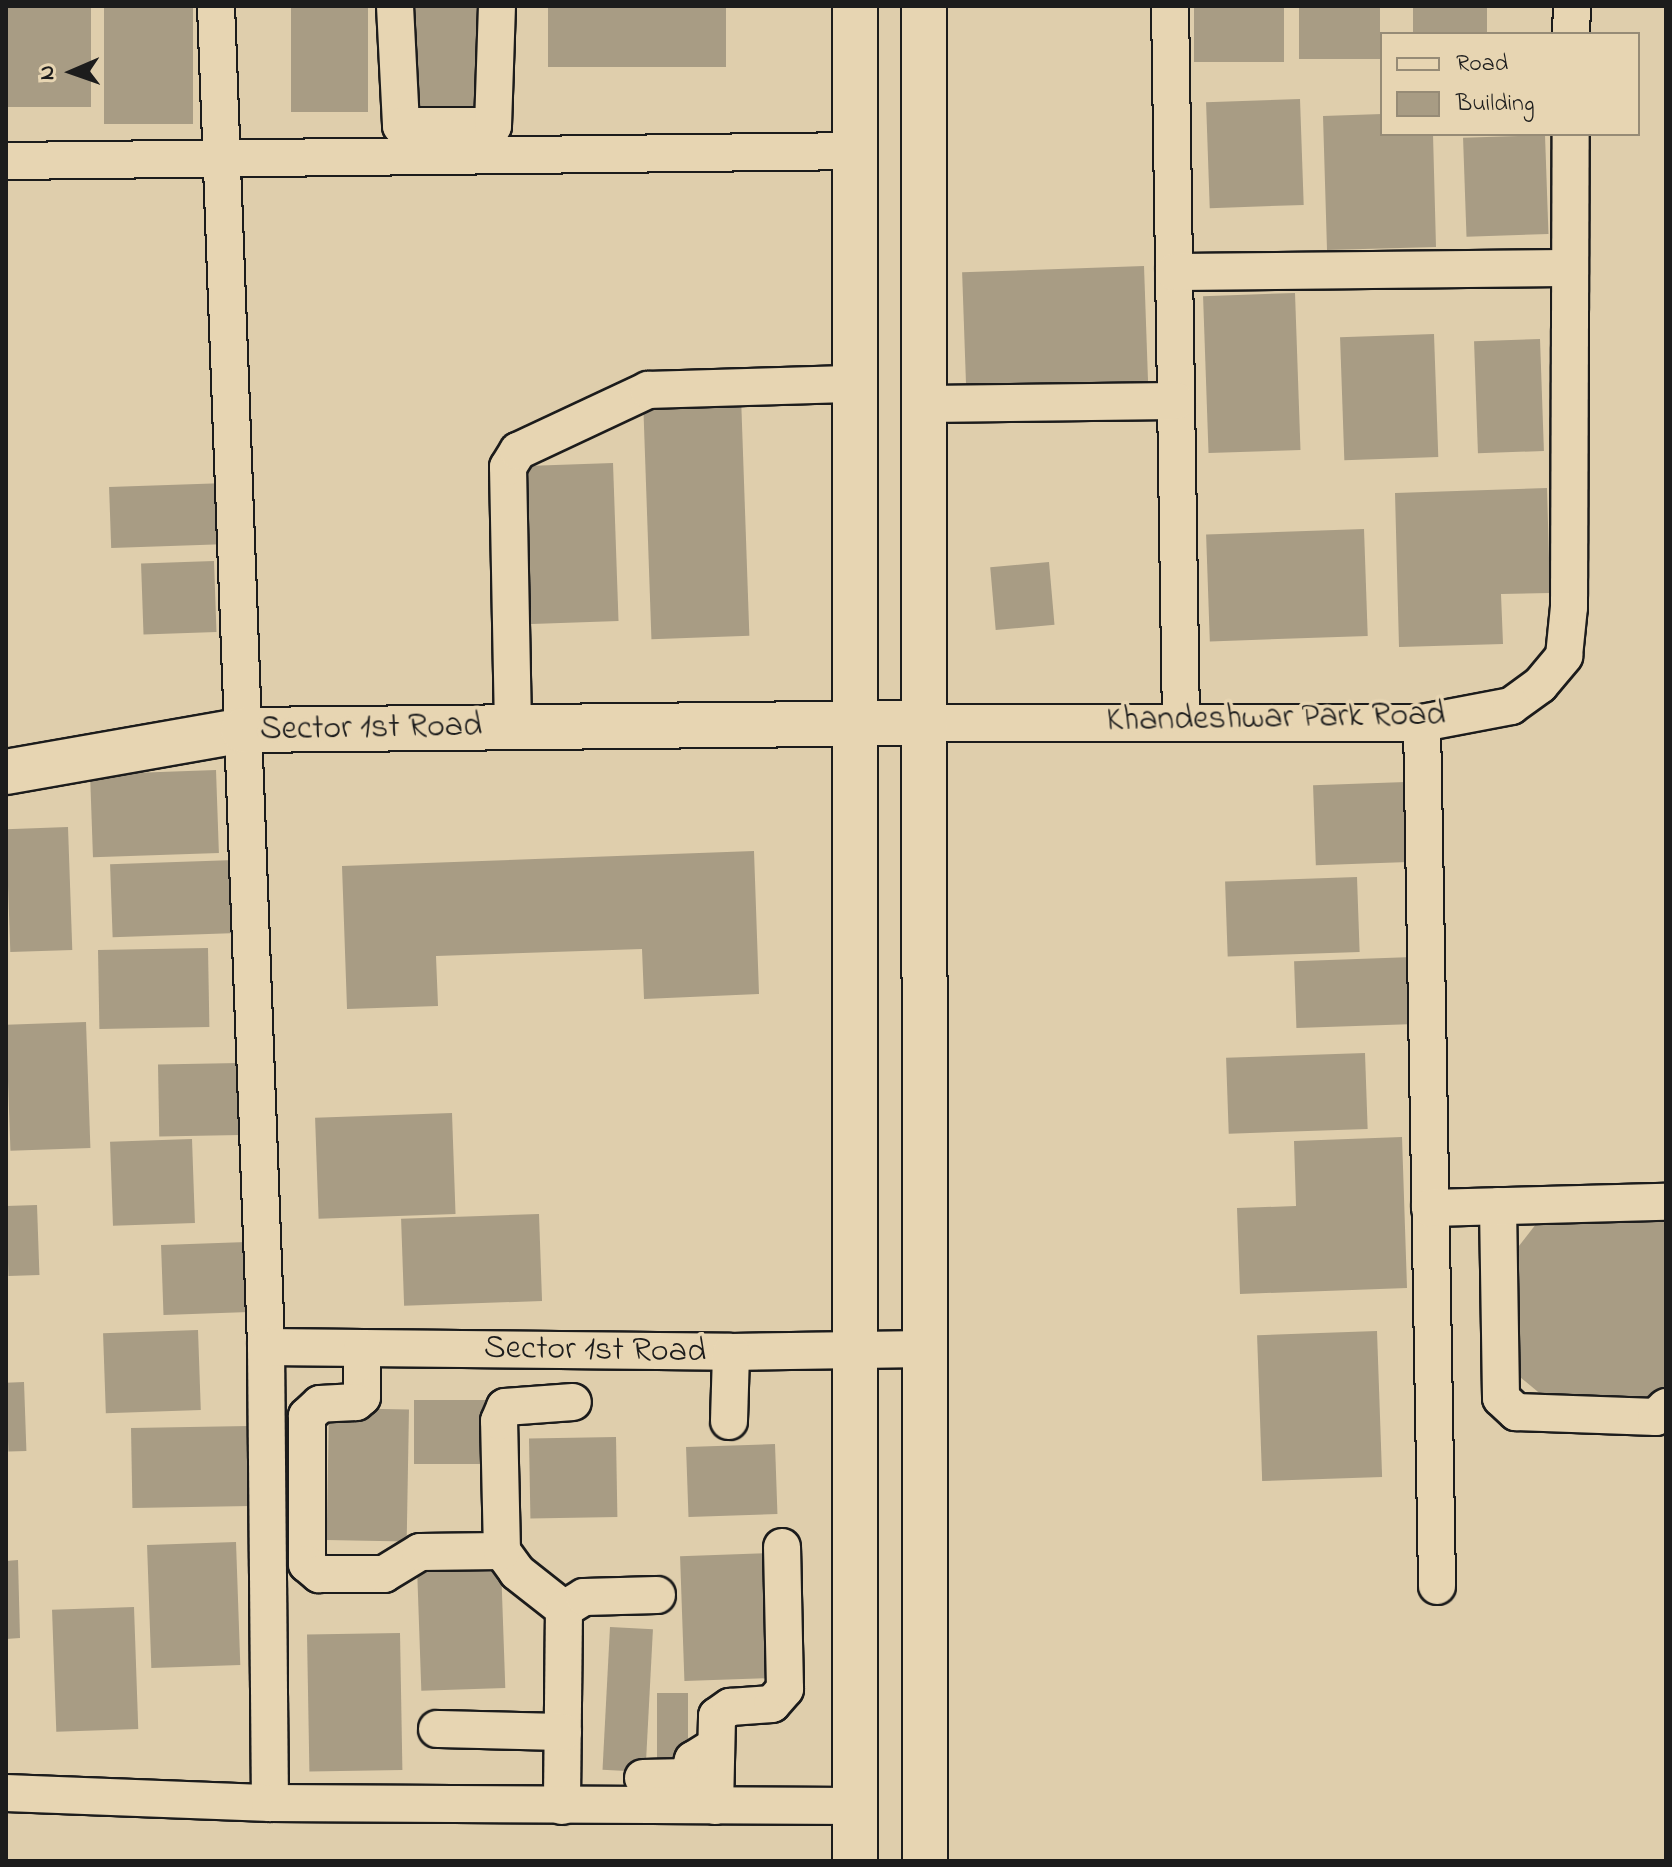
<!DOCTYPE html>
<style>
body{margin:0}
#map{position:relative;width:1672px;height:1867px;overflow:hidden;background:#dfceac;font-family:"Indie Flower",sans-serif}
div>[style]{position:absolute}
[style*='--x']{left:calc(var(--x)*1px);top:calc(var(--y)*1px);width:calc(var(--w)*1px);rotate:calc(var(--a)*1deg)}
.building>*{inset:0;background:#a89c84;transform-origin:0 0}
.roads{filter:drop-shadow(2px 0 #1c1c1c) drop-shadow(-2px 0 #1c1c1c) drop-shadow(0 2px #1c1c1c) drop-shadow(0 -2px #1c1c1c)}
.minor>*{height:36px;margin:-18px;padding:0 18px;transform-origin:18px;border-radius:18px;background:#e7d5b2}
.tertiary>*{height:44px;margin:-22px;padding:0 22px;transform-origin:22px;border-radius:22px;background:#e7d5b2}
.secondary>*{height:44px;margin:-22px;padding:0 22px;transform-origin:22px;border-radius:22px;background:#e7d5b2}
span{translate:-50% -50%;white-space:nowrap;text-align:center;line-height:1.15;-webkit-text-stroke:7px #e7d5b2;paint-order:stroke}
.street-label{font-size:34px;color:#1c1c1c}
.frame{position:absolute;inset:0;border:8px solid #1c1c1c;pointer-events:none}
.legend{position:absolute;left:1380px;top:32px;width:260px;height:104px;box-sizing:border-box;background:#e7d5b2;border:2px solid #968b76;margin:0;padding:10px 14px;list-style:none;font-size:24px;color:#1c1c1c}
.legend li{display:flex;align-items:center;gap:16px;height:40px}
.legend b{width:40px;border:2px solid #968b76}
.north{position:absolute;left:32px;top:32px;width:80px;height:80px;-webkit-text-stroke:6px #e7d5b2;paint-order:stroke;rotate:268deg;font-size:22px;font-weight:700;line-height:32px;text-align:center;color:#1c1c1c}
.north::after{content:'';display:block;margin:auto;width:28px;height:36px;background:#1c1c1c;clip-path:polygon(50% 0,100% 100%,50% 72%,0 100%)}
</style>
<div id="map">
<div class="building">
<i style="left:6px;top:6px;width:85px;height:101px"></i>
<i style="left:104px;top:6px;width:89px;height:118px"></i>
<i style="left:291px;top:6px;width:77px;height:106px"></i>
<i style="left:406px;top:6px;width:79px;height:112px"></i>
<i style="left:548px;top:6px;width:178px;height:61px"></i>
<i style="left:1194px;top:6px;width:90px;height:56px"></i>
<i style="left:1299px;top:6px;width:81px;height:53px"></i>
<i style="left:1413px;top:6px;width:74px;height:28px"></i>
<i style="left:1300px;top:99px;width:106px;height:94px;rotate:88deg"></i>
<i style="clip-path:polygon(1382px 114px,1382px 134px,1433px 134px,1436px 247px,1327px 250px,1323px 116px)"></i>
<i style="left:1545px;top:135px;width:99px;height:82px;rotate:88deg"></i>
<i style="left:1144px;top:266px;width:116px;height:182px;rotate:88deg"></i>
<i style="left:1295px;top:293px;width:157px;height:92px;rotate:88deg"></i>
<i style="left:1434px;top:334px;width:123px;height:94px;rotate:88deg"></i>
<i style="left:1540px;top:339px;width:112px;height:66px;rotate:88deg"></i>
<i style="left:741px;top:396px;width:240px;height:98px;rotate:88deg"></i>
<i style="left:613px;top:463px;width:158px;height:94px;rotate:88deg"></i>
<i style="left:227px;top:483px;width:61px;height:118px;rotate:88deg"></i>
<i style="clip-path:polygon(1547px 488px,1550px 593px,1501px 594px,1503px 644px,1399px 647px,1395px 493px)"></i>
<i style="left:1364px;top:529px;width:107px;height:158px;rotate:88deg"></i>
<i style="left:214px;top:561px;width:71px;height:73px;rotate:88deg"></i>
<i style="left:1049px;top:562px;width:63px;height:59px;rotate:85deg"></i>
<i style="left:216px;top:770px;width:83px;height:126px;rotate:88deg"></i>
<i style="left:1406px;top:782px;width:80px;height:93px;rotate:88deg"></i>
<i style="left:68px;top:827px;width:123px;height:62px;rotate:88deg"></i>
<i style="clip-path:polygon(754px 851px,759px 994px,644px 999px,642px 949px,436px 956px,438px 1006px,347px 1009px,342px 866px)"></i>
<i style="left:235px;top:860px;width:73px;height:125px;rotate:88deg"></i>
<i style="left:1357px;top:877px;width:75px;height:132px;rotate:88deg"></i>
<i style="left:208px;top:948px;width:79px;height:110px;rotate:89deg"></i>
<i style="left:1413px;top:957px;width:67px;height:119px;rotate:88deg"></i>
<i style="left:86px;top:1022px;width:126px;height:80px;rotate:88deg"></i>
<i style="left:1365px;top:1053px;width:76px;height:139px;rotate:88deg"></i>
<i style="left:239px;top:1063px;width:72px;height:81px;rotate:89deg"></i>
<i style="left:452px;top:1113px;width:101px;height:137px;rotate:88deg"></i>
<i style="clip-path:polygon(1402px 1137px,1407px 1288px,1240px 1294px,1237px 1208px,1296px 1206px,1294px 1141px)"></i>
<i style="left:192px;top:1139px;width:84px;height:82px;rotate:88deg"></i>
<i style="left:37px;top:1205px;width:70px;height:31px;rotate:88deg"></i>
<i style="clip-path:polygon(1547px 1210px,1654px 1211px,1666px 1225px,1666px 1390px,1654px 1404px,1555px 1406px,1514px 1372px,1515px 1251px)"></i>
<i style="left:539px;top:1214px;width:87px;height:138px;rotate:88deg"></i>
<i style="left:247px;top:1242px;width:70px;height:86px;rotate:88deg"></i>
<i style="left:198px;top:1330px;width:80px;height:95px;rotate:88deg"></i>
<i style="left:1377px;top:1331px;width:146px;height:120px;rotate:88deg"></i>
<i style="left:24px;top:1382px;width:69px;height:18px;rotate:88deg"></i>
<i style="left:414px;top:1400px;width:78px;height:64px"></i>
<i style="left:329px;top:1408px;width:80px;height:132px;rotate:1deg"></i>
<i style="left:249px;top:1426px;width:80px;height:118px;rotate:89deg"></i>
<i style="left:616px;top:1437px;width:80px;height:87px;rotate:89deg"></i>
<i style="left:775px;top:1444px;width:70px;height:89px;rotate:88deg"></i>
<i style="left:236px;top:1542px;width:123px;height:89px;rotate:88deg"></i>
<i style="left:771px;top:1553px;width:125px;height:91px;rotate:88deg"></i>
<i style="clip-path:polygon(18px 1560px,20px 1638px,6px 1639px,6px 1561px)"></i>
<i style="left:501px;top:1565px;width:123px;height:84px;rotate:88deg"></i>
<i style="left:134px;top:1607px;width:122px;height:82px;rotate:88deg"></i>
<i style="left:610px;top:1627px;width:43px;height:143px;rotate:3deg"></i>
<i style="left:400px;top:1633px;width:137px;height:93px;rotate:89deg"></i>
<i style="left:657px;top:1693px;width:31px;height:69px"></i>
</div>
<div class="roads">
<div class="minor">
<i style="--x:216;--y:6;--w:1342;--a:87.86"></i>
<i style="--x:266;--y:1347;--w:456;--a:89.5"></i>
<i style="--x:395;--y:6;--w:120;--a:87.1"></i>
<i style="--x:401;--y:126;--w:92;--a:0"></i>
<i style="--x:493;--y:126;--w:120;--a:-88.1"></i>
<i style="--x:1170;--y:6;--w:716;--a:89.12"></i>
<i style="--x:1571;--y:34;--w:28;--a:-88"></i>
<i style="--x:6;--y:161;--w:849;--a:-0.67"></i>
<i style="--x:1174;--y:272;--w:396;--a:-0.6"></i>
<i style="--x:925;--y:404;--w:251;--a:-0.7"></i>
<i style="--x:925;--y:723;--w:497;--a:0"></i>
<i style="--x:1422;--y:723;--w:91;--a:-10.8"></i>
<i style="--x:1511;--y:706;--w:36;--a:-36"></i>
<i style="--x:1540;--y:685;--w:38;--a:-50"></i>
<i style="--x:1564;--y:656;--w:49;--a:-84.2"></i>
<i style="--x:1569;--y:607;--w:473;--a:-89.8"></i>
<i style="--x:1422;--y:723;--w:863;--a:89"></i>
<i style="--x:513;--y:727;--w:260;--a:-91.1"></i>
<i style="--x:508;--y:467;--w:19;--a:-58"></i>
<i style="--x:518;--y:451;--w:144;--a:-25.1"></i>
<i style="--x:648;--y:390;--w:207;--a:-1.7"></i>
<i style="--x:1498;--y:1206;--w:192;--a:89.1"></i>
<i style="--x:1501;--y:1398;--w:21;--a:43"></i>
<i style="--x:1516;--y:1412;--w:140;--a:2"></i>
<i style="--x:1656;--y:1417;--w:14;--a:-45"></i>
<i style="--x:1430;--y:1208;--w:236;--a:-1.5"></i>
<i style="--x:266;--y:1347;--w:465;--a:0.6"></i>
<i style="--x:731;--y:1352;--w:194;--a:-0.9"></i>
<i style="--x:362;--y:1348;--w:49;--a:90"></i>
<i style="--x:362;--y:1397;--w:8;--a:140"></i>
<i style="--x:356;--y:1402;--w:36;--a:177"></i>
<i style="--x:320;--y:1404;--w:18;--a:137"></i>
<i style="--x:307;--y:1416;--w:148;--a:90"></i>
<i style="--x:307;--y:1564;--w:16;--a:40"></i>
<i style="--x:319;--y:1574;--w:65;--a:0"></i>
<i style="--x:384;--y:1574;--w:42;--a:-31.4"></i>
<i style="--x:420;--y:1552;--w:82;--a:-0.7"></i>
<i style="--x:502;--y:1551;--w:26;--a:54"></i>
<i style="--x:517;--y:1572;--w:60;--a:38.2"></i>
<i style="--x:564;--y:1609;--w:197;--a:90.6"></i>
<i style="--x:729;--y:1421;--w:69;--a:-88.3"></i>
<i style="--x:502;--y:1551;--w:130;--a:-91.3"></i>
<i style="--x:499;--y:1421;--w:15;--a:-67"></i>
<i style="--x:505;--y:1407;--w:68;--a:-4.2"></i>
<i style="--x:564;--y:1609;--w:23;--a:-31"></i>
<i style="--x:584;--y:1597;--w:73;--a:-1.6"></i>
<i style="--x:437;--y:1729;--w:126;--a:1.4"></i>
<i style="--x:643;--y:1778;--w:45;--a:-1.3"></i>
<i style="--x:688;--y:1777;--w:18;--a:-74"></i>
<i style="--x:693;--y:1760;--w:25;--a:-32"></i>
<i style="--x:6;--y:1793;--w:264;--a:2.2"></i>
<i style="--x:270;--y:1803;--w:585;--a:0.29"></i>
<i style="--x:715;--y:1806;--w:90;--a:-88.7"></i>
<i style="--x:717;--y:1716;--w:16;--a:-35"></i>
<i style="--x:730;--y:1707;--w:42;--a:-4.1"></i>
<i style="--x:772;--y:1704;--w:20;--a:-49"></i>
<i style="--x:785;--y:1689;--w:142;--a:-91.2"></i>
</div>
<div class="tertiary">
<i style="--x:6;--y:772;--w:241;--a:-10"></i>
<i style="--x:243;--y:730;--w:682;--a:-0.59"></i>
</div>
<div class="secondary">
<i style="--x:924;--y:6;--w:1855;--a:89.97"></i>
<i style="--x:855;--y:1861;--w:1855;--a:-90"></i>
</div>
</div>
<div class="street-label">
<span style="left:1276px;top:719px;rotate:-1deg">Khandeshwar Park Road</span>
<span style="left:371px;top:729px;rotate:-1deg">Sector 1st Road</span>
<span style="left:595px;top:1351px;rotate:1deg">Sector 1st Road</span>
</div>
<div class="frame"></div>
<ul class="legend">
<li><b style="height:10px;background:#e7d5b2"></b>Road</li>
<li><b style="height:22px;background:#a89c84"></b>Building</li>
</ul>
<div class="north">N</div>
</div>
